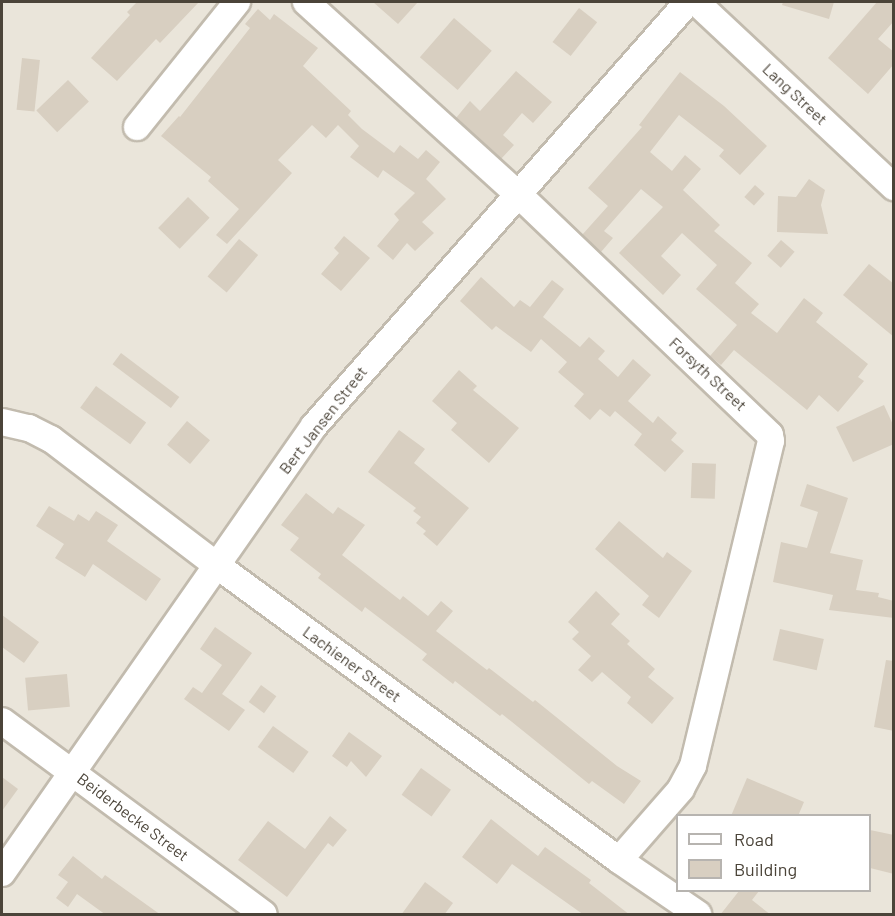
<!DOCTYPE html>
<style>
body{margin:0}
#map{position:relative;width:895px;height:916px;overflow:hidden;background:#f6f3ec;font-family:Barlow,sans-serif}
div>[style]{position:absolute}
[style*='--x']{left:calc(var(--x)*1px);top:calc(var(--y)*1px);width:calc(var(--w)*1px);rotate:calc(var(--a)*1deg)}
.residential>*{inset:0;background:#eae5da}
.building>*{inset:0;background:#d8cfc1;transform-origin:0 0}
.roads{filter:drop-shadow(2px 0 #c2bbae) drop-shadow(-2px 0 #c2bbae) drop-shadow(0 2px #c2bbae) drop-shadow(0 -2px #c2bbae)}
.minor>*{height:26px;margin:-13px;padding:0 13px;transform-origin:13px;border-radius:13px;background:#fff}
span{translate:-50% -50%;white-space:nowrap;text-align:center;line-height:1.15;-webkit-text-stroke:5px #fff;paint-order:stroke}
.street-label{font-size:16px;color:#4b4439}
.frame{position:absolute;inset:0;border:3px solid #4b4439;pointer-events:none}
.legend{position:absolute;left:676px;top:814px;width:195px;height:78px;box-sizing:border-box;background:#fff;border:2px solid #b7b4b0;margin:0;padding:8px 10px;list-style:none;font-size:18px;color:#4b4439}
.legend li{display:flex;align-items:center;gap:12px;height:30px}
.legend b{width:30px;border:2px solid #b7b4b0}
</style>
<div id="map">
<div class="residential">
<i style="clip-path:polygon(evenodd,2px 2px,893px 2px,893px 914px,2px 914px,2px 2px,678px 816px,870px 816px,870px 890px,678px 890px,678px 816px)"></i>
</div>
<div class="building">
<i style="clip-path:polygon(137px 2px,199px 2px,160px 43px,156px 39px,117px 81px,91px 58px,130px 15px,127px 12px)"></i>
<i style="clip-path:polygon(373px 2px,418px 2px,398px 24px)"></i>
<i style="clip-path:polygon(783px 2px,834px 2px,829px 19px,782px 5px)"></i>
<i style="clip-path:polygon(877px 2px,894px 2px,894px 21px,878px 39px,894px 52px,894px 64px,868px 94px,828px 58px)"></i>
<i style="left:579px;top:8px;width:23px;height:43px;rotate:38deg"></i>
<i style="clip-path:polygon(258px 9px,270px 20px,274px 14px,318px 48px,303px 66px,351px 111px,348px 115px,362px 129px,394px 153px,400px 145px,418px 159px,426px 150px,440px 162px,426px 179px,446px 199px,422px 222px,434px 233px,415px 251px,407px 243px,393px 260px,377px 246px,399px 220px,394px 214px,415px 193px,383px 170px,378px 178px,350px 157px,359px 146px,338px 125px,326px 138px,312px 125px,278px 160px,292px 173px,227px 244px,216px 235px,239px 209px,208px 181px,211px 177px,161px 136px,179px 116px,180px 117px,250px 28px,245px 24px)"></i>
<i style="left:454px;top:18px;width:50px;height:52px;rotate:41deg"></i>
<i style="left:22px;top:58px;width:18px;height:52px;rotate:6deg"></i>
<i style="clip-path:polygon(516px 71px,552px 102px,533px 123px,522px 113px,503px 135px,514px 145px,501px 159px,456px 118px,470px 101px,480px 111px)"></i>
<i style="clip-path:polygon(680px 72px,724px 106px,767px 146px,740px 175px,719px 156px,724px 150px,679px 115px,650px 152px,672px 171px,685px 155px,701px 169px,683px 190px,720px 225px,714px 231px,752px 263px,735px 283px,759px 304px,751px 313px,777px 333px,804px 298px,823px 313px,816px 322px,868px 364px,858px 377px,864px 381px,838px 412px,819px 395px,807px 410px,734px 350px,721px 365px,710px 356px,737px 325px,696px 289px,717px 265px,682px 233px,661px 256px,681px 275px,663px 295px,619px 253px,663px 207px,641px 189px,604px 231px,613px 238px,601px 252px,582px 235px,608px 206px,588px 188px,642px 127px,639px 125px)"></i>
<i style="left:68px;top:80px;width:30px;height:44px;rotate:46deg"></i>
<i style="clip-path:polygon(809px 179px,825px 190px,821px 205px,828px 234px,777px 232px,778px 196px,796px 197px)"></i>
<i style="left:755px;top:185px;width:13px;height:16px;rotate:42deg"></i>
<i style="left:188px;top:197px;width:30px;height:43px;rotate:44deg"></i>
<i style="clip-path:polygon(344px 236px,370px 258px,341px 291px,321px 274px,339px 253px,334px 248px)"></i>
<i style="left:239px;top:239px;width:25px;height:49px;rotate:40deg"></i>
<i style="left:781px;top:240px;width:18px;height:21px;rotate:41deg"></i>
<i style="clip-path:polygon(869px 264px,894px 284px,894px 337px,843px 295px)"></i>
<i style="clip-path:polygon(481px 277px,514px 307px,520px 300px,530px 307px,552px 280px,564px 289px,543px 317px,580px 347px,589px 337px,605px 351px,598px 359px,618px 377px,633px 359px,651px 375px,628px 401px,653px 423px,658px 416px,677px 433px,671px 440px,684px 451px,665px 472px,634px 445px,642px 434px,615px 411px,610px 417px,600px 409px,590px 420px,574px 406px,584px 394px,558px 372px,567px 362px,541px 339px,531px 352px,496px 326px,492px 330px,460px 301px)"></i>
<i style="left:121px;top:353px;width:73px;height:14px;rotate:37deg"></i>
<i style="clip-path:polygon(459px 370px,477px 386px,473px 390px,519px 428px,489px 463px,451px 430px,457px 423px,432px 401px)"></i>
<i style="left:96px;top:386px;width:62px;height:27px;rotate:36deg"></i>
<i style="clip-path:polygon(884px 405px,894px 427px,894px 444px,853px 462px,836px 427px)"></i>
<i style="left:187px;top:421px;width:30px;height:31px;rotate:40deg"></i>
<i style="clip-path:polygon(399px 430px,425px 449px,414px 463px,469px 508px,437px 546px,423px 534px,426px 531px,416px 523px,421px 517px,413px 511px,416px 508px,368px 472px)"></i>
<i style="left:692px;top:463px;width:24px;height:35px;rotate:2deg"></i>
<i style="clip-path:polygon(807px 484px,848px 498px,830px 553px,863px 560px,856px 590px,879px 593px,878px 597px,894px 601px,894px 618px,829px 610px,833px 595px,773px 582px,781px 542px,807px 548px,818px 512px,800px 506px)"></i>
<i style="clip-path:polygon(306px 493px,333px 514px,338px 507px,365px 525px,342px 555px,400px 600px,403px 596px,428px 616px,441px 601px,453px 611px,436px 631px,487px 670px,489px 668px,533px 702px,535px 700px,617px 766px,641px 781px,624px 804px,592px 781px,589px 784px,502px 714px,500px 716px,455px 681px,453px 684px,422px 660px,427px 654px,365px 607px,362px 612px,318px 578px,321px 574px,290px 550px,299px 538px,281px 525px)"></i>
<i style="clip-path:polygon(49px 506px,74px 521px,78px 514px,89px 521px,96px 511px,118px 525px,107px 541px,161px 579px,146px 601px,93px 564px,85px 577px,55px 558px,64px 544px,36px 526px)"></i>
<i style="clip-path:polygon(619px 521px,663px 558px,667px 552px,692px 571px,659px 618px,642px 605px,649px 596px,595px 549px)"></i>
<i style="clip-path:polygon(596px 591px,620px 614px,611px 624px,630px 641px,627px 644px,655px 669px,648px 677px,674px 698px,652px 724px,627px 703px,631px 697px,602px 672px,592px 682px,578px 670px,591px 656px,572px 639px,579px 632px,568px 622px)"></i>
<i style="clip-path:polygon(2px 615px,39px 642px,24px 663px,2px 647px)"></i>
<i style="clip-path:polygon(215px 627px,252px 653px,222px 694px,245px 710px,229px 731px,184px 699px,193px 687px,202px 693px,222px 665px,200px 649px)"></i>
<i style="left:780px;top:629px;width:45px;height:32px;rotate:13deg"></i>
<i style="clip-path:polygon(886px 660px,894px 661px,894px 731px,874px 727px)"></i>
<i style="left:67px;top:674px;width:33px;height:42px;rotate:85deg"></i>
<i style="left:261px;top:685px;width:19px;height:21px;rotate:36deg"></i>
<i style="left:273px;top:726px;width:44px;height:26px;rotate:36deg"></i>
<i style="clip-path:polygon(349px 732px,382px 756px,366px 777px,351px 761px,347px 767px,332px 756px)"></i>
<i style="left:421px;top:768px;width:37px;height:33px;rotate:36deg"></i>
<i style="clip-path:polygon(2px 777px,18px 789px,2px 811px)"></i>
<i style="clip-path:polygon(747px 778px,804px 802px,798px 816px,731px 816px)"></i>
<i style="clip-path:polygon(330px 816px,347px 830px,333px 847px,328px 843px,287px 897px,238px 860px,268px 821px,305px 849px)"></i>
<i style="clip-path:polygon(491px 819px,538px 856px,545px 847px,591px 880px,589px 883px,630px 915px,584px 915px,512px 864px,497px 884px,462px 857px)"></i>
<i style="clip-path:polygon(870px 830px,894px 835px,894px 874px,870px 868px)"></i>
<i style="clip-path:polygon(73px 856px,102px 879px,105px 875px,161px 915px,106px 915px,77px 894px,68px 907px,56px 898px,68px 882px,58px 875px)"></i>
<i style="clip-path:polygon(425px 882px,453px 903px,444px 915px,401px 915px)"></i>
<i style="clip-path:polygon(739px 891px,759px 891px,752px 900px,771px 915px,720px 915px)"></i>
</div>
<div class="roads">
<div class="minor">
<i style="--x:306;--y:2;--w:287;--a:42.2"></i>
<i style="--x:519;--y:195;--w:347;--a:43.7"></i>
<i style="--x:770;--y:435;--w:6;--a:81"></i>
<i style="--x:771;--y:441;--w:334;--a:103.5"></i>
<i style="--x:693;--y:766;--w:26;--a:118"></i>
<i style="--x:681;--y:789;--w:94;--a:131.1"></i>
<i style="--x:696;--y:2;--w:271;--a:43.1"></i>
<i style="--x:137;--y:127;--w:160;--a:-51.3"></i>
<i style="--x:2;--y:422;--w:28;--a:13"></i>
<i style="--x:29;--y:428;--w:25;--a:27"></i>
<i style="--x:51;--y:439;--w:206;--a:37.3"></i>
<i style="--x:215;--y:564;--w:501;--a:36.23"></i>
<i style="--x:619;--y:860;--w:96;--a:34.4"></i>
<i style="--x:2;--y:721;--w:325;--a:36.4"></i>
<i style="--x:2;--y:873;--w:545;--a:-55.09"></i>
<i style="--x:314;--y:426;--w:565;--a:-48.59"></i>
</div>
</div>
<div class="street-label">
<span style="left:795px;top:94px;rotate:43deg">Lang Street</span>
<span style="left:708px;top:374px;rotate:43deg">Forsyth Street</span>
<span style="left:323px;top:420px;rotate:-52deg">Bert Jansen Street</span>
<span style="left:352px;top:664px;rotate:36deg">Lachiener Street</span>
<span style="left:133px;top:817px;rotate:37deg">Beiderbecke Street</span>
</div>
<div class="frame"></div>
<ul class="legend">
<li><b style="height:8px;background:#fff"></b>Road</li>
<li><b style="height:16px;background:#d8cfc1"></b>Building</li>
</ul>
</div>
